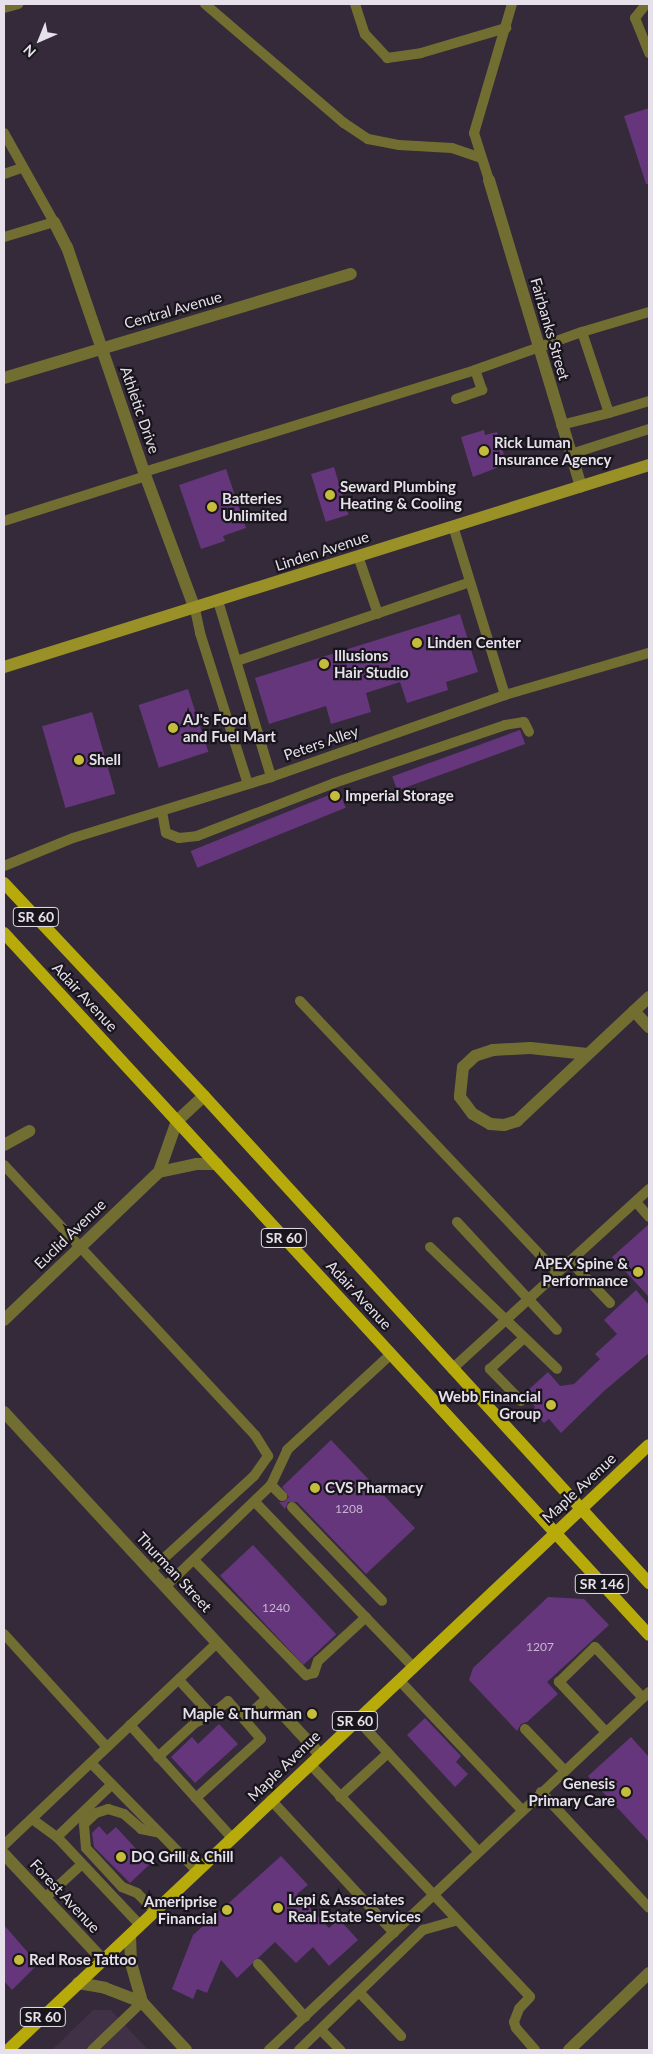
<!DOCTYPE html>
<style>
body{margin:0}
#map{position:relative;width:653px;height:2054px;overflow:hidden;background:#342a3a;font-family:Lato,sans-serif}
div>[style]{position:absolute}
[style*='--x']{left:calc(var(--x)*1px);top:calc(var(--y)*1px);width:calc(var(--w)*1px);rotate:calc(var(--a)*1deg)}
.built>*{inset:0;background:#403147}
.building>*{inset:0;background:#65367b;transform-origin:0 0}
.service>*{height:10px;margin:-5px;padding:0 5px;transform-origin:5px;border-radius:5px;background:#726e32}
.minor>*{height:12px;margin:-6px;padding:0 6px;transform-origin:6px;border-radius:6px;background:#726e32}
.secondary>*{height:12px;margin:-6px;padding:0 6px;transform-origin:6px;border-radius:6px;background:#999027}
.primary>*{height:12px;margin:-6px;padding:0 6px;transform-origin:6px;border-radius:6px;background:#b6ab0a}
.dots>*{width:14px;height:14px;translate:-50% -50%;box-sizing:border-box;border:2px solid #19151c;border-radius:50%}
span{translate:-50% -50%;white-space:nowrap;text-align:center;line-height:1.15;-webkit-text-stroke:4.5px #19151c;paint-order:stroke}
.number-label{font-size:12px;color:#c6b6ce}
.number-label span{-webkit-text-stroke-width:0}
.shield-label span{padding:1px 4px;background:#19151c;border:1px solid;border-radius:4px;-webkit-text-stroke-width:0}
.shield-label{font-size:14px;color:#e6e0ea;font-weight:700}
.street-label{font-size:15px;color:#e6e0ea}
.poi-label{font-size:15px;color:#e6e0ea;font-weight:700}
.left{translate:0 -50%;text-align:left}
.right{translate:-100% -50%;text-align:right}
.frame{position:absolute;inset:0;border:5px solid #e6e0ea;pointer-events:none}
.north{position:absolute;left:15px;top:15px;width:50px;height:50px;-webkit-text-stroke:4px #19151c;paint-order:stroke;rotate:224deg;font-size:14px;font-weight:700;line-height:20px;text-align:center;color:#e6e0ea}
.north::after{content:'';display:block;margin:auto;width:18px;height:22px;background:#e6e0ea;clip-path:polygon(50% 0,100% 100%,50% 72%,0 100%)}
</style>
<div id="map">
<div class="built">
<i style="clip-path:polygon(93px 2010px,111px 2010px,148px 2050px,52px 2050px)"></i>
</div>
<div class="building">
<i style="clip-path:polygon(649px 108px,649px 184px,646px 184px,624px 116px)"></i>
<i style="clip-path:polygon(484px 430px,485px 435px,497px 432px,507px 464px,473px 477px,461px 437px)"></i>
<i style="left:334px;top:467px;width:50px;height:24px;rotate:73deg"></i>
<i style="clip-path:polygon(226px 469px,246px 528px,223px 536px,225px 541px,201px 549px,179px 485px)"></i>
<i style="clip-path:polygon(460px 614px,478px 672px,446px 682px,448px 690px,407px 703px,400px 682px,366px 693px,371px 712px,331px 724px,326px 706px,269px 724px,255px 678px)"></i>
<i style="left:188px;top:689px;width:66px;height:52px;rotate:72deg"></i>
<i style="left:92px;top:712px;width:85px;height:52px;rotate:74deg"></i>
<i style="left:520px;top:730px;width:15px;height:136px;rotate:70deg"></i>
<i style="left:339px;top:791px;width:18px;height:160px;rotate:68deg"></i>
<i style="clip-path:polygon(649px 1224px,649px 1297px,612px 1257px)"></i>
<i style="clip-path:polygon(636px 1290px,649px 1305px,649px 1353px,604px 1391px,561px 1433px,549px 1419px,544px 1423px,532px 1410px,535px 1407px,524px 1394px,548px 1372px,560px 1386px,574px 1384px,600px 1359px,595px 1354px,617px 1334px,604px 1320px)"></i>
<i style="clip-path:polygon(331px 1440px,415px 1528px,366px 1574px,297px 1502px,288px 1502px,285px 1509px,279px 1502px,284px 1502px,289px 1497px,282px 1487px)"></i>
<i style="left:253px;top:1545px;width:122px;height:45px;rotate:47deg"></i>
<i style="clip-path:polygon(548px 1597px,584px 1599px,609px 1625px,547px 1682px,558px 1694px,527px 1722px,521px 1724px,517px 1731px,469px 1680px,473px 1668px)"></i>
<i style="clip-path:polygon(425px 1718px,461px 1756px,456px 1762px,468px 1774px,455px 1787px,407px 1735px)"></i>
<i style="clip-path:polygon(219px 1724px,238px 1744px,195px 1783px,171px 1757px,192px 1737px,198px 1744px)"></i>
<i style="clip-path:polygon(631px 1737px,649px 1757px,649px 1842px,588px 1776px)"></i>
<i style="clip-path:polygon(99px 1826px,107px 1835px,116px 1827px,150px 1864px,130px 1883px,94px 1847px,92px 1833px)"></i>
<i style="clip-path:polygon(281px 1856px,308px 1885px,297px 1894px,329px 1928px,339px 1919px,358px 1940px,329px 1966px,313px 1947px,296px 1963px,275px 1942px,237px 1978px,221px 1960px,207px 1993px,197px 1989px,193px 1999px,172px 1989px,193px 1935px)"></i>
<i style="clip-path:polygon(4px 1925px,38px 1964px,12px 1990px,4px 1981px)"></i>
</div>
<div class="service">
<i style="--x:205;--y:4;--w:183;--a:40.6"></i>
<i style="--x:344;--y:123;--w:29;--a:34"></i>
<i style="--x:368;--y:139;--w:32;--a:11"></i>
<i style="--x:399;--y:145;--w:53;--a:3.2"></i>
<i style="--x:452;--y:148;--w:31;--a:19"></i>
<i style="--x:355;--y:4;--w:32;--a:72"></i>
<i style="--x:365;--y:34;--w:33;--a:47"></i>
<i style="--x:387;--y:58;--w:34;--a:-8"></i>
<i style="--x:421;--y:53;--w:89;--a:-16.4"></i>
<i style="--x:646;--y:4;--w:18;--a:128"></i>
<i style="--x:635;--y:18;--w:38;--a:68"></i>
<i style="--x:4;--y:8;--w:15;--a:-16"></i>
<i style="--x:4;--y:133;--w:102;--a:60.7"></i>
<i style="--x:54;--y:222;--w:52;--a:163.3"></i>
<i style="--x:4;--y:174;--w:18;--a:-19"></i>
<i style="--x:489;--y:180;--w:49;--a:-107.7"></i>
<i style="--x:474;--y:133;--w:134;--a:-73.6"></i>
<i style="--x:649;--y:312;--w:70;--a:163.4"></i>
<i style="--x:582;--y:332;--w:85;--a:71.6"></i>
<i style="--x:609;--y:413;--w:42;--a:-16.7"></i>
<i style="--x:456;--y:399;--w:28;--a:-19"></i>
<i style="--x:482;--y:390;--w:21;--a:-109"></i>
<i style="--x:561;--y:425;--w:49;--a:-14"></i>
<i style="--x:571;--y:454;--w:82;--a:-17.8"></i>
<i style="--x:144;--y:472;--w:346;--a:-17.1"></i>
<i style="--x:475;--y:370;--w:114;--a:-19.6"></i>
<i style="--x:4;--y:521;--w:149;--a:-17.6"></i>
<i style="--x:453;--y:526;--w:177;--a:72.9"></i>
<i style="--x:358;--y:556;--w:61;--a:71"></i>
<i style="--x:218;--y:601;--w:184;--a:73.2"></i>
<i style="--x:195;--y:609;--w:25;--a:78"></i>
<i style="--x:200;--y:633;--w:158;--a:72.4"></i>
<i style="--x:237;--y:661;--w:246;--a:-18.7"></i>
<i style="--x:162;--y:811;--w:22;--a:80"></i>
<i style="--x:166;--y:833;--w:14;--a:21"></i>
<i style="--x:179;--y:838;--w:18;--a:-6"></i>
<i style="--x:197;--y:836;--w:147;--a:-21.1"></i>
<i style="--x:334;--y:783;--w:181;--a:-18.7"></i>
<i style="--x:505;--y:725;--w:19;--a:-9"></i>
<i style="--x:524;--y:722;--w:11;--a:63"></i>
<i style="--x:4;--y:866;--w:74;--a:-22.1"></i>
<i style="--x:73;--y:838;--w:207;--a:-17.1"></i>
<i style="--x:271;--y:777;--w:248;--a:-19.3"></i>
<i style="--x:505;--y:695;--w:150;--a:-16.3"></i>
<i style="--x:300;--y:1001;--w:374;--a:46.6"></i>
<i style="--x:4;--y:1165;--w:369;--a:47.1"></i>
<i style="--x:255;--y:1435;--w:25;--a:58"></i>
<i style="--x:268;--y:1456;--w:24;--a:125"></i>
<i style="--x:254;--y:1476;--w:141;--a:137.6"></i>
<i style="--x:636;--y:1202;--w:20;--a:49"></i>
<i style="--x:457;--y:1222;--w:147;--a:47.2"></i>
<i style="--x:430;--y:1247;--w:176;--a:43.8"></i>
<i style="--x:570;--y:1261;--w:58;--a:46.4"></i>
<i style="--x:452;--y:1369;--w:267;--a:-42.4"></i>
<i style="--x:521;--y:1401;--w:45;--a:-134.1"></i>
<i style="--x:490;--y:1369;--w:46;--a:-42.4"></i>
<i style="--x:271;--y:1485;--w:16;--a:45"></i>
<i style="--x:255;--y:1502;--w:228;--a:46.2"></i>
<i style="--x:292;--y:1507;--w:130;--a:46.2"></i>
<i style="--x:194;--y:1560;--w:161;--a:45.8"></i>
<i style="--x:306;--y:1675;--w:8;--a:-14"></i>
<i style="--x:314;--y:1673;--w:13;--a:-72"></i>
<i style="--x:318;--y:1661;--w:65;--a:-42.5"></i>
<i style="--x:165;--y:1587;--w:147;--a:-43.9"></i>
<i style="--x:271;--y:1485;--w:38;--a:-65"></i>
<i style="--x:287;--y:1450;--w:142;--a:-42.7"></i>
<i style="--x:4;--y:1634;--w:153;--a:47.7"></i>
<i style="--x:179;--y:1680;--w:47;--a:47.6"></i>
<i style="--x:399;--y:1680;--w:179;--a:46.6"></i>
<i style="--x:244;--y:1719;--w:31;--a:-42"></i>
<i style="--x:357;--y:1719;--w:180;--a:47.5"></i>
<i style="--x:130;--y:1725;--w:152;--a:47.9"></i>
<i style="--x:525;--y:1729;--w:57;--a:46.4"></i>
<i style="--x:606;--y:1732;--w:69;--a:-133.2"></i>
<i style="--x:559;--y:1682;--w:50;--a:-44.2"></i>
<i style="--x:595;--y:1647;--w:70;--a:46.7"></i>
<i style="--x:158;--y:1757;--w:50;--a:-42.6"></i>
<i style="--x:195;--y:1723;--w:18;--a:-27"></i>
<i style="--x:211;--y:1715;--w:22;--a:-39"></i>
<i style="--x:228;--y:1701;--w:50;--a:49"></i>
<i style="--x:261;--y:1739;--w:88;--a:137.8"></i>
<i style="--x:91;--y:1763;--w:151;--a:45.5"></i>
<i style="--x:310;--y:1764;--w:320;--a:46.6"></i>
<i style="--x:530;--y:1997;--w:16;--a:133"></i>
<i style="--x:519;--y:2009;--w:14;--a:111"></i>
<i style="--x:514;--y:2022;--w:6;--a:72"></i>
<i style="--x:516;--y:2028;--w:29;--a:49"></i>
<i style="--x:541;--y:1792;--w:158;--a:47"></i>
<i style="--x:340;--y:1797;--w:65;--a:-42.5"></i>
<i style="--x:271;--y:1800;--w:181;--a:47.2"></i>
<i style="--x:32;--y:1819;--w:31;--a:36"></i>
<i style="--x:57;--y:1837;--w:121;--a:46.7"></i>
<i style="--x:57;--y:1837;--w:76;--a:-43.9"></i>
<i style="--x:4;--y:1845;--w:294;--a:-43.5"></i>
<i style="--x:45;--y:1898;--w:50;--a:-42.6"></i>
<i style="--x:155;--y:1911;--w:25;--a:-135"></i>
<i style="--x:137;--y:1893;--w:16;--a:-158"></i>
<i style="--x:122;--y:1887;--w:53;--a:-132.7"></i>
<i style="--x:86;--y:1848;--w:24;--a:-95"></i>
<i style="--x:84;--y:1824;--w:16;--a:-43"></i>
<i style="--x:96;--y:1813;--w:13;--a:-18"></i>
<i style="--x:108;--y:1809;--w:17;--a:17"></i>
<i style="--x:124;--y:1814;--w:23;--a:41"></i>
<i style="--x:141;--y:1829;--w:19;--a:12"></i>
<i style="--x:258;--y:1964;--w:71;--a:48.4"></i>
<i style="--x:359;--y:1992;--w:61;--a:46.3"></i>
<i style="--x:321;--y:2030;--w:28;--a:46"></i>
<i style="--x:92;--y:2050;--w:69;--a:-43.8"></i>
<i style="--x:269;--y:2050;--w:522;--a:-43.29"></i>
<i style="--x:299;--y:2050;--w:173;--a:-44.1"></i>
<i style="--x:423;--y:1930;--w:35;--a:-16"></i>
</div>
<div class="minor">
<i style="--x:489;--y:180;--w:320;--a:73.3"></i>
<i style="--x:54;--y:222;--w:28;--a:63"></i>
<i style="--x:67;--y:247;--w:238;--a:71.1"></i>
<i style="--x:144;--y:472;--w:146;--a:69.6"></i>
<i style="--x:4;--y:378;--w:362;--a:-16.7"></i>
<i style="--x:634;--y:1011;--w:22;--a:47"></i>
<i style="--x:587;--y:1054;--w:57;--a:-174"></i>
<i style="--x:530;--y:1048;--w:37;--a:177"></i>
<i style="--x:493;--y:1050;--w:19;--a:162"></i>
<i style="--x:475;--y:1056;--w:16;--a:137"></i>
<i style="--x:463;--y:1067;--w:30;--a:96"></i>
<i style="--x:460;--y:1097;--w:21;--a:53"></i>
<i style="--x:473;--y:1114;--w:20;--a:30"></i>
<i style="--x:490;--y:1124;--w:14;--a:4"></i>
<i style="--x:504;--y:1125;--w:14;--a:-17"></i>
<i style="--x:517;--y:1121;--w:181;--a:-43.2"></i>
<i style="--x:4;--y:1145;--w:29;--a:-29"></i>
<i style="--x:159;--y:1172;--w:39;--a:-12"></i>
<i style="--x:197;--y:1164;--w:20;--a:0"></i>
<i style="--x:4;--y:1320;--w:214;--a:-43.7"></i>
<i style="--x:159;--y:1172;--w:54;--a:-70.6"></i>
<i style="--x:177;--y:1121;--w:37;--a:-43"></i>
<i style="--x:4;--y:1412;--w:466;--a:47.3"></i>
<i style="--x:4;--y:1854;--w:145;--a:47"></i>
<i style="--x:130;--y:1935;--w:28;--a:88"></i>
<i style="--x:131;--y:1963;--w:41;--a:74.2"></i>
<i style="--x:142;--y:2002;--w:65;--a:47.5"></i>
<i style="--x:78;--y:1983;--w:27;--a:10"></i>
<i style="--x:105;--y:1988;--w:40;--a:21"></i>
<i style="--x:569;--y:2050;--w:111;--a:-43.9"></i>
</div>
<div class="secondary">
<i style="--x:4;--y:667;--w:676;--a:-17.39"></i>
</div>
<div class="primary">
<i style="--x:4;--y:883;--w:292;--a:46.8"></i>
<i style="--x:204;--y:1096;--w:660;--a:47.58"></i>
<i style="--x:4;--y:933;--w:953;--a:47.42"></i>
<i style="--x:8;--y:2050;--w:881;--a:-43.35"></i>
</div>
<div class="dots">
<i style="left:484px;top:451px;background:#c6bc3c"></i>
<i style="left:330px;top:495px;background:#c6bc3c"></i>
<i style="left:212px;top:507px;background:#c6bc3c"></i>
<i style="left:417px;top:643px;background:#c6bc3c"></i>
<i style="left:324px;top:664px;background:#c6bc3c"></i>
<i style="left:173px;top:728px;background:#c6bc3c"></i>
<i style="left:79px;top:760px;background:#c6bc3c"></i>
<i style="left:335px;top:796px;background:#c6bc3c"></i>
<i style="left:638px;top:1272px;background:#c6bc3c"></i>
<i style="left:551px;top:1405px;background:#c6bc3c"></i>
<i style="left:315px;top:1488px;background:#c6bc3c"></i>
<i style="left:312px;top:1714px;background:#c6bc3c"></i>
<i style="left:626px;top:1792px;background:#c6bc3c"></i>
<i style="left:121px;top:1857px;background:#c6bc3c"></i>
<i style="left:278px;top:1908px;background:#c6bc3c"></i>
<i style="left:227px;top:1910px;background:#c6bc3c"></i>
<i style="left:19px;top:1960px;background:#c6bc3c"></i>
</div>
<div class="number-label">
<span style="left:349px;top:1509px">1208</span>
<span style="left:276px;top:1608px">1240</span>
<span style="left:540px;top:1647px">1207</span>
</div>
<div class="shield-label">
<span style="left:36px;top:917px">SR 60</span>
<span style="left:284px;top:1238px">SR 60</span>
<span style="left:602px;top:1584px">SR 146</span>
<span style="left:355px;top:1721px">SR 60</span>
<span style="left:43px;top:2017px">SR 60</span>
</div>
<div class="street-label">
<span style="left:173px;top:310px;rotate:-16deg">Central Avenue</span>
<span style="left:550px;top:329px;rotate:74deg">Fairbanks Street</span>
<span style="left:140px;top:410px;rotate:71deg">Athletic Drive</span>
<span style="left:322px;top:551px;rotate:-18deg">Linden Avenue</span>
<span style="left:321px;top:743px;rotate:-19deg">Peters Alley</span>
<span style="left:85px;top:997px;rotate:47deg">Adair Avenue</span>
<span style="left:70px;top:1234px;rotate:-44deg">Euclid Avenue</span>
<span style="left:359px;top:1295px;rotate:47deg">Adair Avenue</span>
<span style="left:579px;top:1488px;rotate:-43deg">Maple Avenue</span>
<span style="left:174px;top:1572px;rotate:47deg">Thurman Street</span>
<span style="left:284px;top:1766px;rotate:-44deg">Maple Avenue</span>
<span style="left:65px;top:1896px;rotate:47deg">Forest Avenue</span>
</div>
<div class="poi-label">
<span class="left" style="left:494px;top:451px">Rick Luman<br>Insurance Agency</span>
<span class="left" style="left:340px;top:495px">Seward Plumbing<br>Heating &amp; Cooling</span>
<span class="left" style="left:222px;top:507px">Batteries<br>Unlimited</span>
<span class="left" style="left:427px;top:643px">Linden Center</span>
<span class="left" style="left:334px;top:664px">Illusions<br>Hair Studio</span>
<span class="left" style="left:183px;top:728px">AJ's Food<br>and Fuel Mart</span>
<span class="left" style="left:89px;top:760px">Shell</span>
<span class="left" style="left:345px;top:796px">Imperial Storage</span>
<span class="right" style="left:628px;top:1272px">APEX Spine &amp;<br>Performance</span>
<span class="right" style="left:541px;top:1405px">Webb Financial<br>Group</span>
<span class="left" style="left:325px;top:1488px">CVS Pharmacy</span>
<span class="right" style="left:302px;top:1714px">Maple &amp; Thurman</span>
<span class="right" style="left:615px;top:1792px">Genesis<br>Primary Care</span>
<span class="left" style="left:131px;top:1857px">DQ Grill &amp; Chill</span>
<span class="left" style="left:288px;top:1908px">Lepi &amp; Associates<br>Real Estate Services</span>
<span class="right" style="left:217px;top:1910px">Ameriprise<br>Financial</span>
<span class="left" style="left:29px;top:1960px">Red Rose Tattoo</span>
</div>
<div class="frame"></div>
<div class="north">N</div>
</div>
